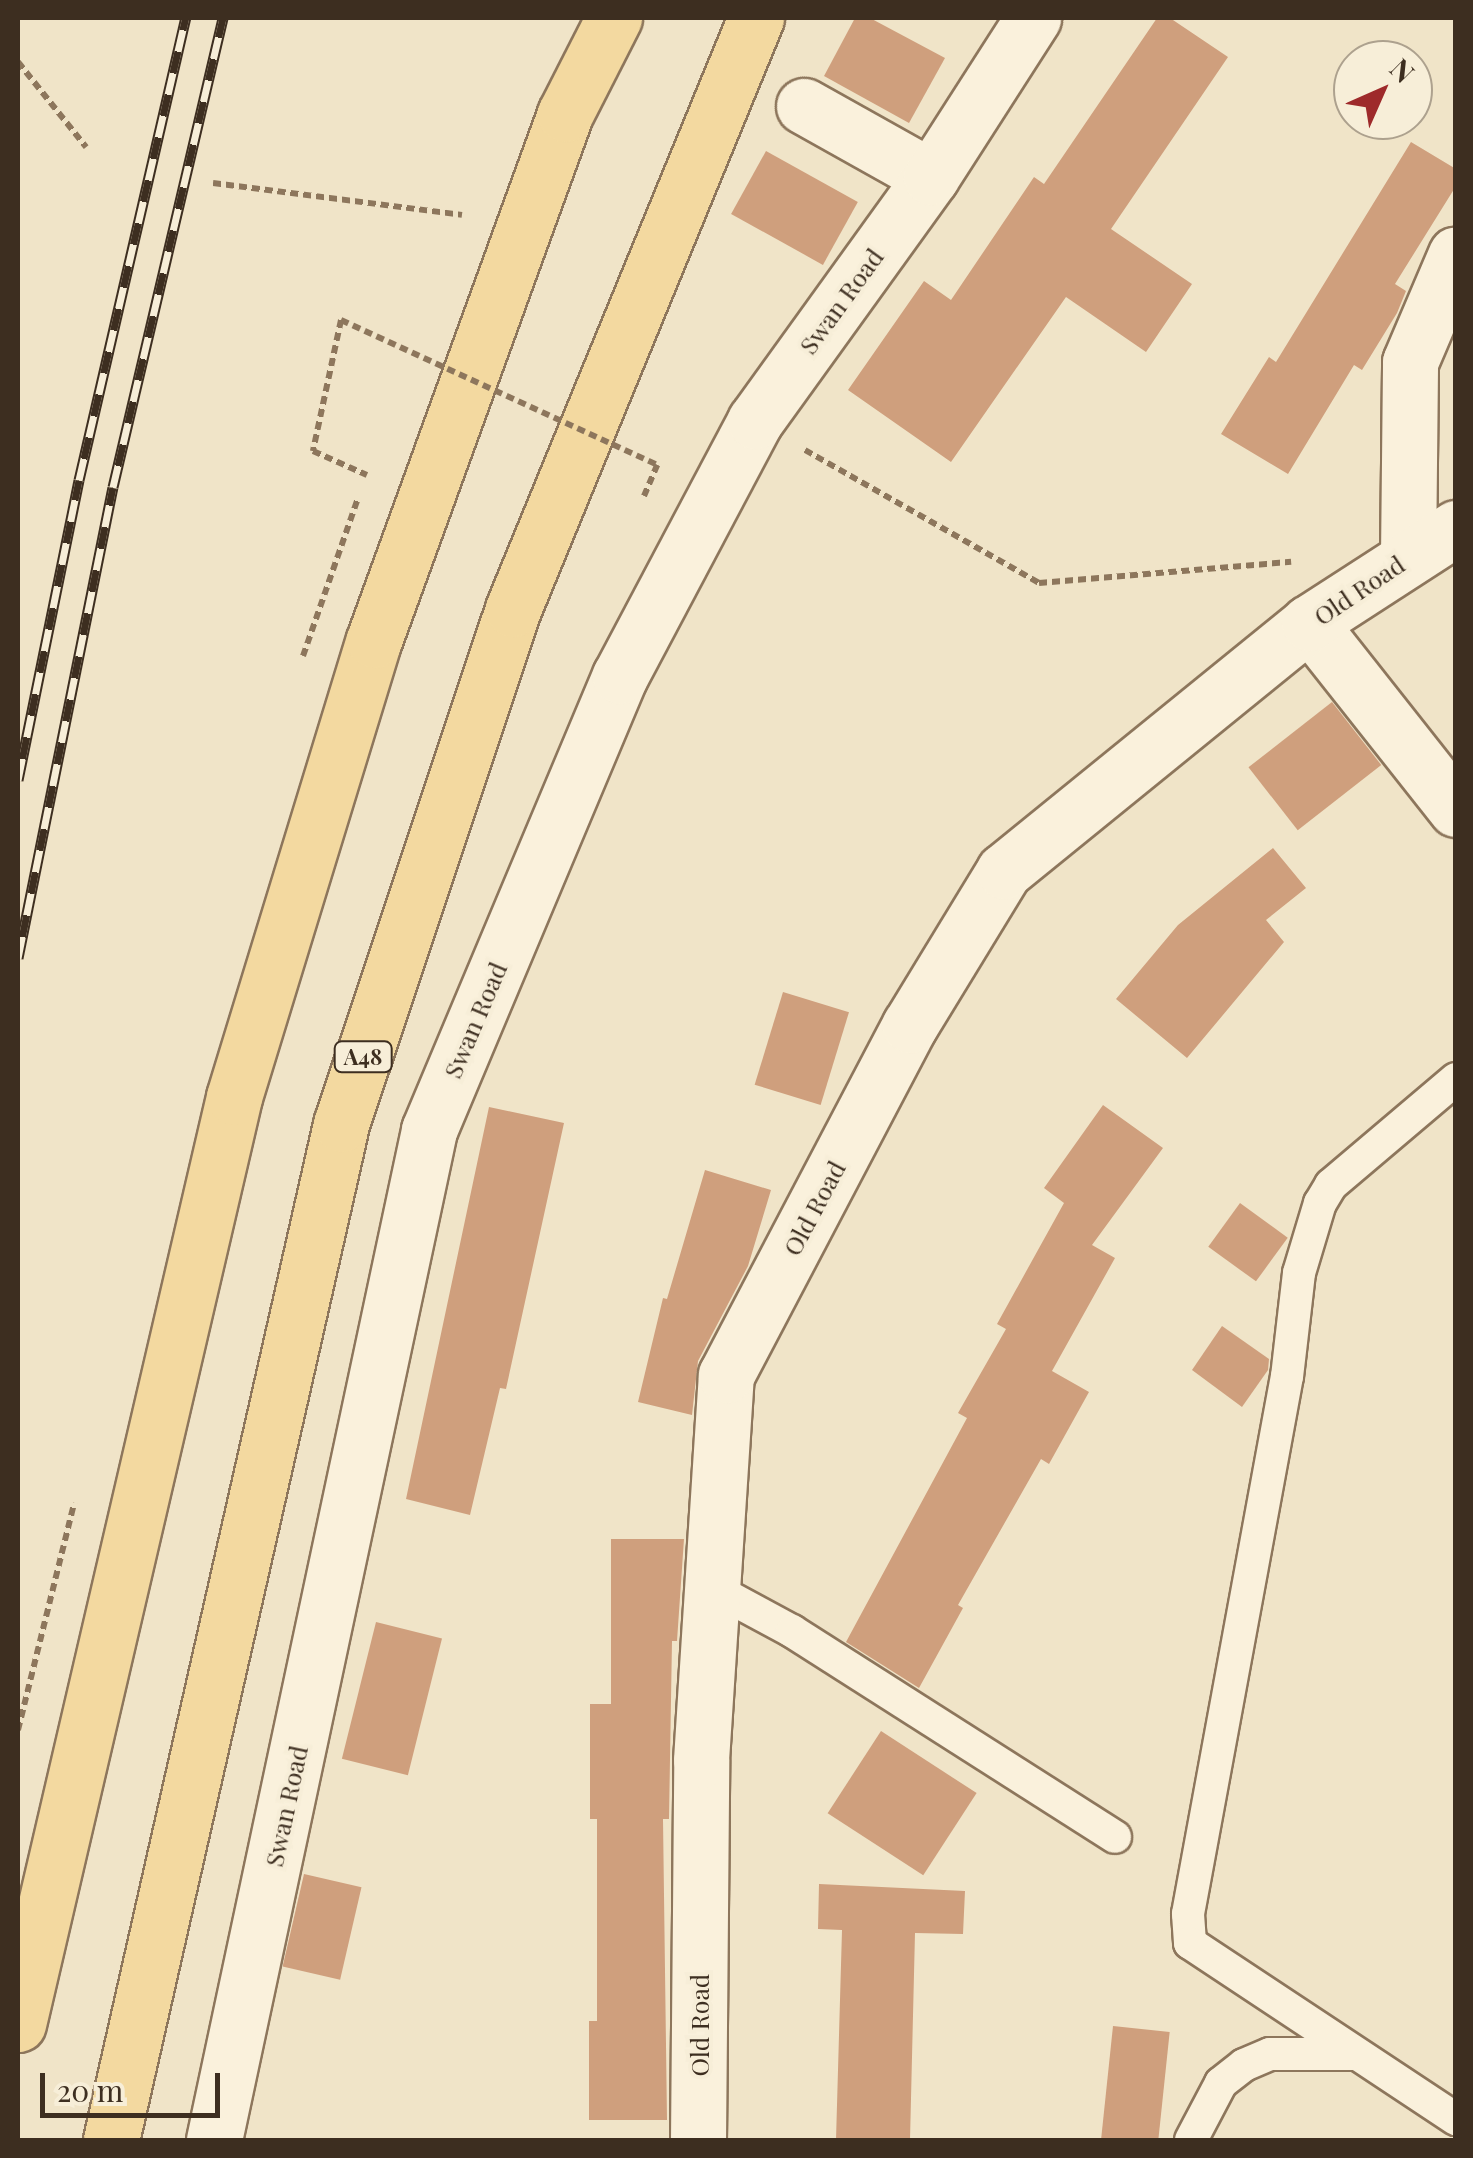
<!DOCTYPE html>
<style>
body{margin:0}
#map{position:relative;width:1473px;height:2158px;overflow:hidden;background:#f0e4c8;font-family:"Playfair Display",serif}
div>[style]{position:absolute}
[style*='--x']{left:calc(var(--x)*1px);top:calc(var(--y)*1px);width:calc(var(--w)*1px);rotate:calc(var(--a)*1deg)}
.building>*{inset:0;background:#cf9f7d;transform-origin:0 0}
.path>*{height:6px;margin-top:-3px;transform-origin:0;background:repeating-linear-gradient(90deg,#8d765c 0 8px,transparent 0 13px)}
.roads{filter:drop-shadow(2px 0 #8d765c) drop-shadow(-2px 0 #8d765c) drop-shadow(0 2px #8d765c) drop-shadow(0 -2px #8d765c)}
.lane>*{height:32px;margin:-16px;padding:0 16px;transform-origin:16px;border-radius:16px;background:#faf1dc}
.street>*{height:55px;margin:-27.5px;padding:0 27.5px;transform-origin:27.5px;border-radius:27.5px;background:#faf1dc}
.secondary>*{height:55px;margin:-27.5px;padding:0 27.5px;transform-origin:27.5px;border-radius:27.5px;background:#faf1dc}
.primary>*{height:55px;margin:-27.5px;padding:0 27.5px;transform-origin:27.5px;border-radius:27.5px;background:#f3d9a0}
.rail>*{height:11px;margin-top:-5.5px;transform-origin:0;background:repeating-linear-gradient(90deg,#f7eed8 0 22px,#3d2e20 0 44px);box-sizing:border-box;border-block:2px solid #3d2e20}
.path-bridge>*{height:6px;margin-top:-3px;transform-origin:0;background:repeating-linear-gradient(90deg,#8d765c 0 8px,transparent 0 13px)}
span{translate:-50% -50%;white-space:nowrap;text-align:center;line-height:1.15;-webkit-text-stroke:8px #f7eed8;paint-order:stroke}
.shield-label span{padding:2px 8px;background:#f7eed8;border:2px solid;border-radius:8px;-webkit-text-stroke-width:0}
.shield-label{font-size:22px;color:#3d2e20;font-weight:700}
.street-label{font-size:25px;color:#3d2e20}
.frame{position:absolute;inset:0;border:20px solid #3d2e20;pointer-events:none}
.north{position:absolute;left:1333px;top:40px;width:100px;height:100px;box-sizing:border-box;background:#f7eed8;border:2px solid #ada18e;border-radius:50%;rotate:45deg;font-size:28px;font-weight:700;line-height:40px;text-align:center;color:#3d2e20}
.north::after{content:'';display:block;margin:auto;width:35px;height:45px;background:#9e2a2b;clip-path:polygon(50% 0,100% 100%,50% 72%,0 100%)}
.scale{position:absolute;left:40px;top:2073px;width:180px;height:45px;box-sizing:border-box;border:5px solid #3d2e20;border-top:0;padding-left:12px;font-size:30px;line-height:35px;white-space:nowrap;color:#3d2e20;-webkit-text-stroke:8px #f7eed8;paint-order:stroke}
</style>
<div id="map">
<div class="building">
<i style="clip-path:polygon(855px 18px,870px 18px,945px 58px,909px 123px,824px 76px)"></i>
<i style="clip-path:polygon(1157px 18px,1170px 18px,1228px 57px,1111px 229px,1192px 284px,1146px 352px,1066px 297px,951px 462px,848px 390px,924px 281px,951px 300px,1034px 177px,1044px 184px)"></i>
<i style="clip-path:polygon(1411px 142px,1456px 169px,1456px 186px,1395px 284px,1406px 291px,1397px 313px,1362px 370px,1354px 365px,1288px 474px,1221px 434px,1269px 357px,1276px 362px)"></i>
<i style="left:766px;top:151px;width:105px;height:72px;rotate:29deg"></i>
<i style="left:1332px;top:702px;width:80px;height:106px;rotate:52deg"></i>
<i style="clip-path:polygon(1273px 848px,1306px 888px,1266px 920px,1284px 942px,1187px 1058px,1116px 999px,1178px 925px)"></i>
<i style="left:783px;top:992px;width:69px;height:97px;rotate:17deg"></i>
<i style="clip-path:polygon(1103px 1105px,1163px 1148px,1092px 1245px,1115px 1258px,1052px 1371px,1089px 1392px,1049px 1464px,1041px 1459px,958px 1605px,963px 1608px,919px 1688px,846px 1642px,967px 1418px,958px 1413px,1006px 1329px,997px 1324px,1064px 1203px,1044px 1188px)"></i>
<i style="clip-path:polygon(489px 1107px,564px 1123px,506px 1389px,500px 1388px,470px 1515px,406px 1499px)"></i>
<i style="clip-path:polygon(705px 1170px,771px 1190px,748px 1266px,698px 1361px,692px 1415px,638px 1402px,663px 1298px,667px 1299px)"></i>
<i style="left:1240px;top:1203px;width:59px;height:54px;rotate:36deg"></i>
<i style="clip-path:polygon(1222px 1326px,1269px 1359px,1268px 1370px,1242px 1407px,1192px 1370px)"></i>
<i style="clip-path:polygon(611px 1539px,684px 1539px,677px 1641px,672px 1641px,669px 1819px,663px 1819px,667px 2120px,589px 2120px,589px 2021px,597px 2021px,597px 1819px,590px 1819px,590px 1704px,611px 1704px)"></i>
<i style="left:376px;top:1622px;width:68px;height:141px;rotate:14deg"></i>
<i style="left:881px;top:1731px;width:114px;height:98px;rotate:33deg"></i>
<i style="left:304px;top:1874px;width:59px;height:95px;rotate:13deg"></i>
<i style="clip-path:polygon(819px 1884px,965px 1891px,963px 1934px,915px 1933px,910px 2140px,836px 2140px,842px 1930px,818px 1929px)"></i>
<i style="left:1113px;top:2026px;width:57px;height:114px;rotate:6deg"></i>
</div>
<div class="path">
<i style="--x:18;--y:62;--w:109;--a:51.3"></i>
<i style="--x:213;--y:183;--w:251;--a:7.3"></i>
<i style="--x:341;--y:320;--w:134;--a:102.1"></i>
<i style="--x:313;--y:451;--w:59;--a:24"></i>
<i style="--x:805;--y:450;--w:269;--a:29.6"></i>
<i style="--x:1039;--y:583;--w:253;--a:-4.8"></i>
<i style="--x:644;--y:496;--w:34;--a:-67"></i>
<i style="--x:303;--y:656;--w:167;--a:-70.8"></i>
<i style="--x:18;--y:1730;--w:234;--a:-76.1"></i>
</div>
<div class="roads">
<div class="lane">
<i style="--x:1456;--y:1079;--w:164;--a:139.7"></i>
<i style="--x:1331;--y:1185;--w:21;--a:121"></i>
<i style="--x:1320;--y:1203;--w:73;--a:106.7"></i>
<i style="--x:1299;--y:1273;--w:104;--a:96.6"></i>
<i style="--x:1287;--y:1376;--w:547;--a:100.43"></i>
<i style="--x:1188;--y:1914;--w:29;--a:86"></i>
<i style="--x:1190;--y:1943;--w:319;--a:33.5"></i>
<i style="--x:712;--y:1588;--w:91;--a:28.3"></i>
<i style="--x:792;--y:1631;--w:383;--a:32.5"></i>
<i style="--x:1191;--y:2140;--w:64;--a:-62.2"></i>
<i style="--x:1221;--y:2083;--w:29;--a:-38"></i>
<i style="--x:1244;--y:2065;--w:28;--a:-23"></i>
<i style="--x:1270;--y:2054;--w:86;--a:0"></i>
</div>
<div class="street">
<i style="--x:804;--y:106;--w:145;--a:29.2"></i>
<i style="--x:1408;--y:558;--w:196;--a:-89.4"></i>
<i style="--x:1410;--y:362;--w:117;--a:-66.9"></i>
<i style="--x:1309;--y:623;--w:237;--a:51.7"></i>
<i style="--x:214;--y:2140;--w:1033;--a:-77.98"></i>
<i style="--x:429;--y:1130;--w:493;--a:-67.2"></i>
<i style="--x:620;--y:676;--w:289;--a:-62.1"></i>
<i style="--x:755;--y:421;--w:301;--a:-54.2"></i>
<i style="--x:931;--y:177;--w:189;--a:-57.3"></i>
</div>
<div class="secondary">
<i style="--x:698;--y:2140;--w:380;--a:-89.5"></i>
<i style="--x:701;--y:1760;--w:386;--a:-86.3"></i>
<i style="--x:726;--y:1375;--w:395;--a:-62.3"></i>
<i style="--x:910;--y:1025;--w:180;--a:-58.6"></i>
<i style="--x:1004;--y:871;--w:393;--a:-39.1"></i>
<i style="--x:1309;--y:623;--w:175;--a:-32.9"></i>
</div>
<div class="primary">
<i style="--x:18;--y:2024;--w:952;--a:-76.88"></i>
<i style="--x:234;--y:1097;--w:478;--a:-73"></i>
<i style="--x:374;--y:640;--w:560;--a:-70.04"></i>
<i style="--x:565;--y:114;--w:108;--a:-63"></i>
<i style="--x:111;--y:2140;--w:1042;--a:-77.24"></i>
<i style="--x:341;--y:1124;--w:543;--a:-71.53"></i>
<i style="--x:513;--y:609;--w:639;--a:-67.65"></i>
</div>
</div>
<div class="rail">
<i style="--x:18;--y:780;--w:306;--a:-78.5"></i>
<i style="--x:79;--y:480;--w:474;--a:-77"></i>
<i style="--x:18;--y:958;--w:480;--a:-78.6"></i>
<i style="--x:113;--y:487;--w:482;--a:-76.8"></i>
</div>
<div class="path-bridge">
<i style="--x:341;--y:320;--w:348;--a:24.6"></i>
</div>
<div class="shield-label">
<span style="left:363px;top:1057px">A48</span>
</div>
<div class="street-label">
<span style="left:841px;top:301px;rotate:-54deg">Swan Road</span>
<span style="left:1359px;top:590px;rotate:-34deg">Old Road</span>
<span style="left:475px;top:1020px;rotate:-67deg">Swan Road</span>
<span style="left:814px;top:1208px;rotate:-62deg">Old Road</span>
<span style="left:286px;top:1806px;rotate:-78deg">Swan Road</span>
<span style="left:699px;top:2025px;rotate:-90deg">Old Road</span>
</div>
<div class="frame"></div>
<div class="north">N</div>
<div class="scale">20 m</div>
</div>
